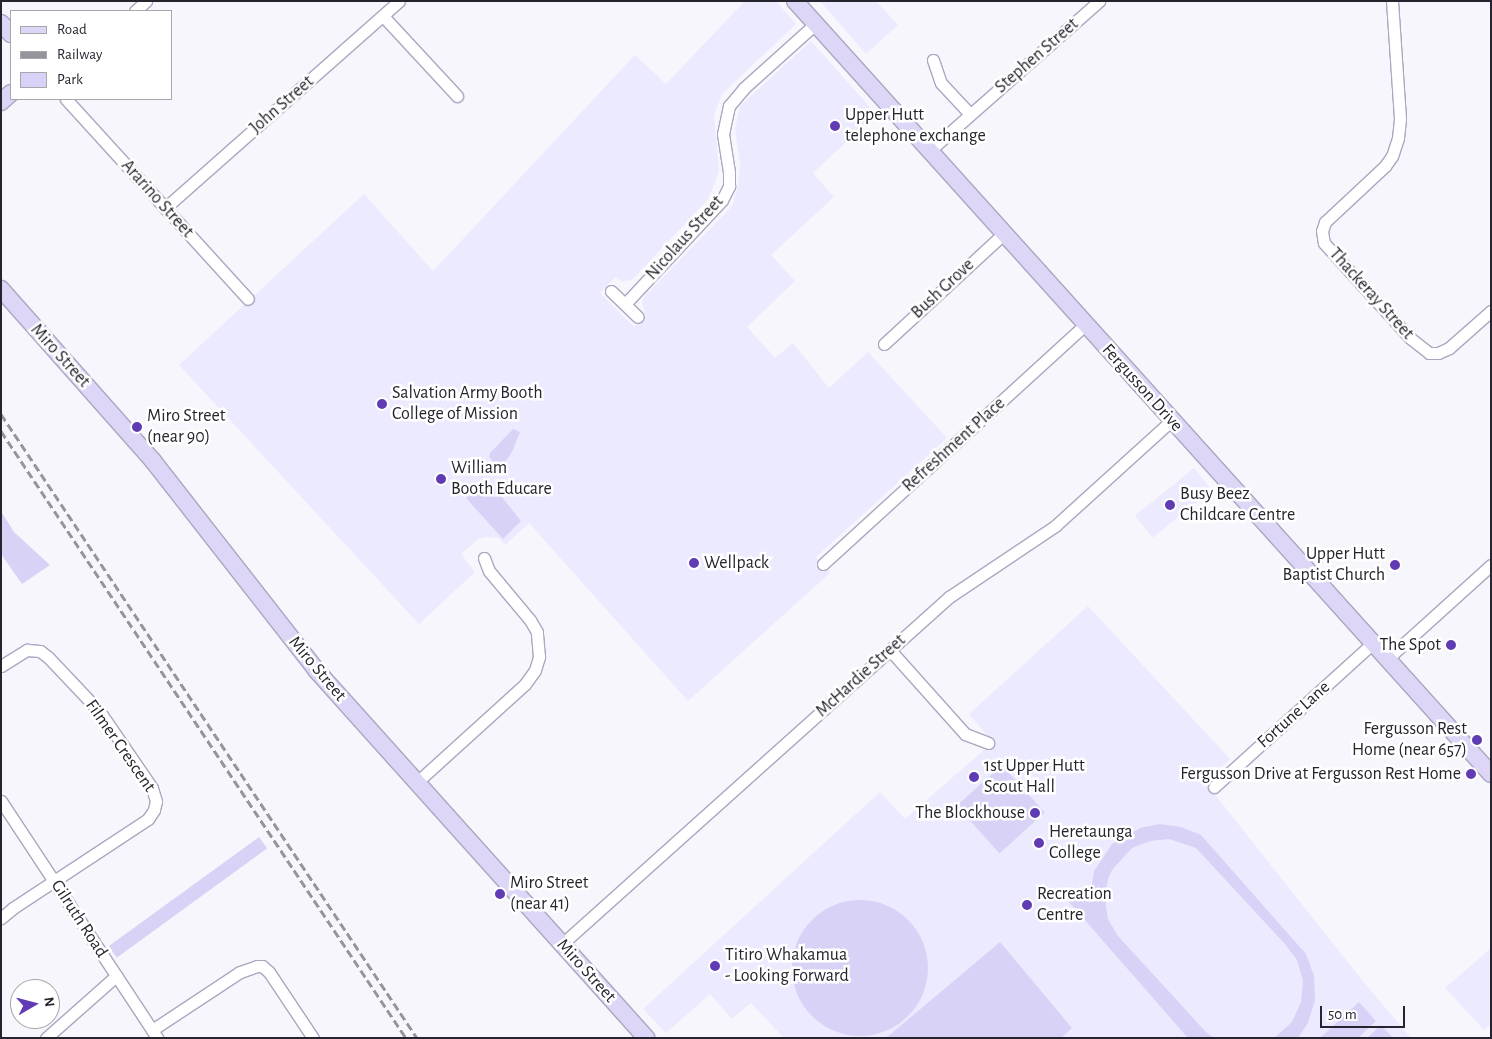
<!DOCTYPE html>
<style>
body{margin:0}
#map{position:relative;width:1492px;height:1039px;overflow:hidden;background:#f7f6fc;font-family:"Alegreya Sans",sans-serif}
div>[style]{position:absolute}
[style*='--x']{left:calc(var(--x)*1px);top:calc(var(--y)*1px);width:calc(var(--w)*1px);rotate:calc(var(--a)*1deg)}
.built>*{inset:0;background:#eceafe;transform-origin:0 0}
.green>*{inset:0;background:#d8d3f6;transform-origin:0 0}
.round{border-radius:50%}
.roads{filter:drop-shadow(1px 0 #aba7c0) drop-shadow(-1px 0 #aba7c0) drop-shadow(0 1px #aba7c0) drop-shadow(0 -1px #aba7c0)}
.street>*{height:11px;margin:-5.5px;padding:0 5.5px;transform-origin:5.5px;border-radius:5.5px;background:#fff}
.secondary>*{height:16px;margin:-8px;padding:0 8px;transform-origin:8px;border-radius:8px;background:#ded6f7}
.rail>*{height:3px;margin-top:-1.5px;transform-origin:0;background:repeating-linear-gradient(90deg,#95949c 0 8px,transparent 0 12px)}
.dots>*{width:14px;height:14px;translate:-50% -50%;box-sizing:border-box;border:2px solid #fff;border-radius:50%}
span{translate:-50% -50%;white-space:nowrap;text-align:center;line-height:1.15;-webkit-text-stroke:5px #fff;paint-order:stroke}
.street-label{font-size:18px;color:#26242e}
.poi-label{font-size:18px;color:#26242e}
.left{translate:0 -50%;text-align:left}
.right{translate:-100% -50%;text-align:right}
.frame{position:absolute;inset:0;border:2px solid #26242e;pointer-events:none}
.legend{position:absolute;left:10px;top:10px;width:162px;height:90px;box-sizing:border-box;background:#fff;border:1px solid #a8a7ab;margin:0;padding:6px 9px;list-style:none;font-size:15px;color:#26242e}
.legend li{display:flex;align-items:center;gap:10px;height:25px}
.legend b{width:25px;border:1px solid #a8a7ab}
.north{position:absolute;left:10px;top:979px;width:50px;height:50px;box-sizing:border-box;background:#fff;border:1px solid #a8a7ab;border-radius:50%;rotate:82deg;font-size:14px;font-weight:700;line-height:20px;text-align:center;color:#26242e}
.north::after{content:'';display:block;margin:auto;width:18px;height:22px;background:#603bb3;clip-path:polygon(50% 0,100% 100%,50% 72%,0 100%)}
.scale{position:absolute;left:1320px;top:1006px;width:85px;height:22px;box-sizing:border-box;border:2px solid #26242e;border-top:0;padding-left:6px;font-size:15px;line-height:18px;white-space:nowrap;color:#26242e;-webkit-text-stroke:4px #fff;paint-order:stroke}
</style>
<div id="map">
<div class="built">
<i style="clip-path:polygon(745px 1px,776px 1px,796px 24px,722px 94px,714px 115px,719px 172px,708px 199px,632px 280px,622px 281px,615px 277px,600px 293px,634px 327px,646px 316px,642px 302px,644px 297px,732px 206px,738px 186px,740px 164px,735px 129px,740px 106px,811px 41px,876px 114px,813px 173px,834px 197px,771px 255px,795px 281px,747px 327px,775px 358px,793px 343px,829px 388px,868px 352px,947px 438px,816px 557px,830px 573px,688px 701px,529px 523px,505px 545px,499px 538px,485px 537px,478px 539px,461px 554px,475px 572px,419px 624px,179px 365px,364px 194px,433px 271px,635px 55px,666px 84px)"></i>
<i style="clip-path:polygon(820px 1px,876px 1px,898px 25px,866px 54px)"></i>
<i style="left:1194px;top:468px;width:28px;height:76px;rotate:51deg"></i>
<i style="clip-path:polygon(1088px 606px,1230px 759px,1203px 784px,1216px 796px,1366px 985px,1411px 1038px,784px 1038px,751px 1003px,732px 1019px,710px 994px,666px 1033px,643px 1009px,880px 792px,905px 819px,993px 742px,969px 714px)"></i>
<i style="clip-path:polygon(1490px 949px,1491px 1024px,1484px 1030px,1445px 988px)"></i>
</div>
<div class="green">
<i style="clip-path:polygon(513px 429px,520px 432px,512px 452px,503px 465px,497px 466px,489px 457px,490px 453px)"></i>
<i style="clip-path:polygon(490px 482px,521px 521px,503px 539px,466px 498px)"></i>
<i style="clip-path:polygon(1px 511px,14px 532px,50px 565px,22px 584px,1px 554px)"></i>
<i style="left:1002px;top:765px;width:64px;height:61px;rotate:48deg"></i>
<i style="clip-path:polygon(1160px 824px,1181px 827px,1201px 835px,1306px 954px,1314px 976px,1315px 1000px,1308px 1023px,1298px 1038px,1274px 1038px,1292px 1022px,1301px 1002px,1303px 981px,1297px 960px,1284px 943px,1196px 848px,1169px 839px,1150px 841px,1132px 848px,1112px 870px,1108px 879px,1105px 899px,1108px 919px,1118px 936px,1206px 1032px,1214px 1038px,1188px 1038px,1069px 902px,1078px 891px,1089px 903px,1094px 871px,1112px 844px,1140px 828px)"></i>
<i style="left:259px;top:837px;width:14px;height:186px;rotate:54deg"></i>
<i class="round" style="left:792px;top:900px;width:136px;height:136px"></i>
<i style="clip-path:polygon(1000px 942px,1072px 1028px,1061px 1038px,886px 1038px)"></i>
<i style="clip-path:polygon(1359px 1002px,1376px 1021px,1358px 1038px,1320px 1038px)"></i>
<i style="clip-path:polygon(1381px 1025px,1393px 1038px,1367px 1038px)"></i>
</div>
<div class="roads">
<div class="street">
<i style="--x:1392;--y:1;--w:118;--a:86.1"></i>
<i style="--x:1400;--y:119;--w:19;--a:96"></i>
<i style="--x:1398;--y:138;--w:19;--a:108"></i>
<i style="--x:1392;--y:156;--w:12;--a:125"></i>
<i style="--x:1385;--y:166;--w:82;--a:137"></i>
<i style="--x:1325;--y:222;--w:9;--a:108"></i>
<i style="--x:1322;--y:231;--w:12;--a:81"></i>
<i style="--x:1324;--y:243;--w:128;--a:47.8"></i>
<i style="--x:1410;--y:338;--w:24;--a:38"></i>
<i style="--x:1429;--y:353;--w:9;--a:0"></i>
<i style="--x:1438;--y:353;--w:12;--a:-24"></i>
<i style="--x:1449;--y:348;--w:56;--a:-41.4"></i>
<i style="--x:135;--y:11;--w:15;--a:-42"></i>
<i style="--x:383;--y:16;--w:109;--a:47.2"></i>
<i style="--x:933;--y:60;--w:24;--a:71"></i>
<i style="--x:941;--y:83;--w:42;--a:46.9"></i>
<i style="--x:66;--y:99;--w:270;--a:47.7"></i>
<i style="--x:929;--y:151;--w:227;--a:-41.4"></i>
<i style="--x:165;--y:208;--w:312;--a:-41.5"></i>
<i style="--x:611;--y:291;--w:37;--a:44"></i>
<i style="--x:625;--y:304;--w:142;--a:-47"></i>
<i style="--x:722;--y:200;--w:16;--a:-63"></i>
<i style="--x:729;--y:186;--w:14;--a:-90"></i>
<i style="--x:729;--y:172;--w:38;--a:-99"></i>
<i style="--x:723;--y:134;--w:29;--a:-78"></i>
<i style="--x:729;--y:106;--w:23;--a:-50"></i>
<i style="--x:744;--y:88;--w:96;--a:-42"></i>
<i style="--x:884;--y:344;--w:162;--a:-42.7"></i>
<i style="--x:823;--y:564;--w:355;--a:-42.4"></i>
<i style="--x:890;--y:650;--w:113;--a:48.2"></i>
<i style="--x:965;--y:734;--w:25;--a:21"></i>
<i style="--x:1387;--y:659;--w:140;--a:-42.1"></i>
<i style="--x:1;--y:666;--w:31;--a:-32"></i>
<i style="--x:27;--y:650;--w:13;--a:4"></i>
<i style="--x:40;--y:651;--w:10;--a:37"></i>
<i style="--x:48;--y:657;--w:76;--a:46.6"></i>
<i style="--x:100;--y:712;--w:92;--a:55.6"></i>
<i style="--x:152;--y:788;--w:14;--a:73"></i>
<i style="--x:156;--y:801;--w:9;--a:103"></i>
<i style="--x:154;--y:810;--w:11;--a:124"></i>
<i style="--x:148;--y:819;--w:162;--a:146.6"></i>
<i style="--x:13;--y:908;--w:16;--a:140"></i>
<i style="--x:416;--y:783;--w:147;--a:-42.2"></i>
<i style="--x:525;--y:684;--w:17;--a:-54"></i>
<i style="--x:535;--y:670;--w:14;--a:-73"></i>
<i style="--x:539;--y:657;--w:25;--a:-95"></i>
<i style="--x:537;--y:632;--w:14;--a:-120"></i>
<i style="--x:530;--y:620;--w:64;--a:-129.9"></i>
<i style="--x:489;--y:571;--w:14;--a:-111"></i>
<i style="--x:1214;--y:787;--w:215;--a:-42.2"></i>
<i style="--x:1;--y:801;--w:284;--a:56.6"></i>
<i style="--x:562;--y:944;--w:520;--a:-41.88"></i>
<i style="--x:949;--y:597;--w:128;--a:-33.8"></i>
<i style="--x:1055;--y:526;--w:156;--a:-42.2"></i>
<i style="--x:152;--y:1030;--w:105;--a:-33.4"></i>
<i style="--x:240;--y:972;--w:18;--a:-19"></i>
<i style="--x:257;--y:966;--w:5;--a:0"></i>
<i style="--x:262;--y:966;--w:9;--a:41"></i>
<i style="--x:269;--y:972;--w:79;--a:56.3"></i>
<i style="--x:46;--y:1038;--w:94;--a:-41.5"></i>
</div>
<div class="secondary">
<i style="--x:795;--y:1;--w:1040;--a:48"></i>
<i style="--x:1;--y:23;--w:15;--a:48"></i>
<i style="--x:1;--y:102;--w:13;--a:-42"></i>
<i style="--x:1;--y:289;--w:230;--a:48.5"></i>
<i style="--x:153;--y:461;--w:266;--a:52"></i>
<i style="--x:317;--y:671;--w:493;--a:48.1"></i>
</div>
</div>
<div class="rail">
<i style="--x:1;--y:414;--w:750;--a:56.31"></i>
<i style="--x:1;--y:431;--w:730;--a:56.29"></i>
</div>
<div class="dots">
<i style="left:835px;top:126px;background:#603bb3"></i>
<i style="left:382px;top:404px;background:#603bb3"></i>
<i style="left:137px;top:427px;background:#603bb3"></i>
<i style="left:441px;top:479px;background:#603bb3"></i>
<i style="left:1170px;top:505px;background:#603bb3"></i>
<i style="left:694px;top:563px;background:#603bb3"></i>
<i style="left:1395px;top:565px;background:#603bb3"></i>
<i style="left:1451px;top:645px;background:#603bb3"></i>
<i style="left:1477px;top:740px;background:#603bb3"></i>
<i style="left:1471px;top:774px;background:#603bb3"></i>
<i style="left:974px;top:777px;background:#603bb3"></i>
<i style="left:1035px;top:813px;background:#603bb3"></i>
<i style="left:1039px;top:843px;background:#603bb3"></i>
<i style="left:500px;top:894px;background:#603bb3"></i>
<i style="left:1027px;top:905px;background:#603bb3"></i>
<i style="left:715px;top:966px;background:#603bb3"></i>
</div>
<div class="street-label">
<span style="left:1037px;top:56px;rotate:-41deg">Stephen Street</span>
<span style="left:282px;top:105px;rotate:-41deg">John Street</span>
<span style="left:157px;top:199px;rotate:48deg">Ararino Street</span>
<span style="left:685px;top:238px;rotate:-48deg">Nicolaus Street</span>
<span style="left:943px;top:289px;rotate:-43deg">Bush Grove</span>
<span style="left:1371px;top:294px;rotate:48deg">Thackeray Street</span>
<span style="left:60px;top:356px;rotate:48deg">Miro Street</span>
<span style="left:1142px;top:388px;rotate:48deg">Fergusson Drive</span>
<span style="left:954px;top:445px;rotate:-42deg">Refreshment Place</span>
<span style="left:317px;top:669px;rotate:50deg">Miro Street</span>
<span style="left:861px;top:676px;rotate:-42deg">McHardie Street</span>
<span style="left:1294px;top:715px;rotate:-42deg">Fortune Lane</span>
<span style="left:120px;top:746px;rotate:55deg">Filmer Crescent</span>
<span style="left:79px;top:919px;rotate:57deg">Gilruth Road</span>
<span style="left:586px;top:971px;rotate:48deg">Miro Street</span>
</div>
<div class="poi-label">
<span class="left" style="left:845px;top:126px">Upper Hutt<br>telephone exchange</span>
<span class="left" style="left:392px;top:404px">Salvation Army Booth<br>College of Mission</span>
<span class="left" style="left:147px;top:427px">Miro Street<br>(near 90)</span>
<span class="left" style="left:451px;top:479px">William<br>Booth Educare</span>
<span class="left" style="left:1180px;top:505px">Busy Beez<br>Childcare Centre</span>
<span class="right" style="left:1385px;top:565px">Upper Hutt<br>Baptist Church</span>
<span class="left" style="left:704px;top:563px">Wellpack</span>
<span class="right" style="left:1441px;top:645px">The Spot</span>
<span class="right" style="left:1467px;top:740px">Fergusson Rest<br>Home (near 657)</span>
<span class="left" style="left:984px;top:777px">1st Upper Hutt<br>Scout Hall</span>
<span class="right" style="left:1461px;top:774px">Fergusson Drive at Fergusson Rest Home</span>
<span class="right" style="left:1025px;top:813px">The Blockhouse</span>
<span class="left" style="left:1049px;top:843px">Heretaunga<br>College</span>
<span class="left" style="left:510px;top:894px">Miro Street<br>(near 41)</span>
<span class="left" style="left:1037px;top:905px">Recreation<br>Centre</span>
<span class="left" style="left:725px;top:966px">Titiro Whakamua<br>- Looking Forward</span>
</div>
<div class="frame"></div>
<ul class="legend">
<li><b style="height:6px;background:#ded6f7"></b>Road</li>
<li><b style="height:6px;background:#95949c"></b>Railway</li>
<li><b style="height:14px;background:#d8d3f6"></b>Park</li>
</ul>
<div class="north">N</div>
<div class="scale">50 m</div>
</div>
